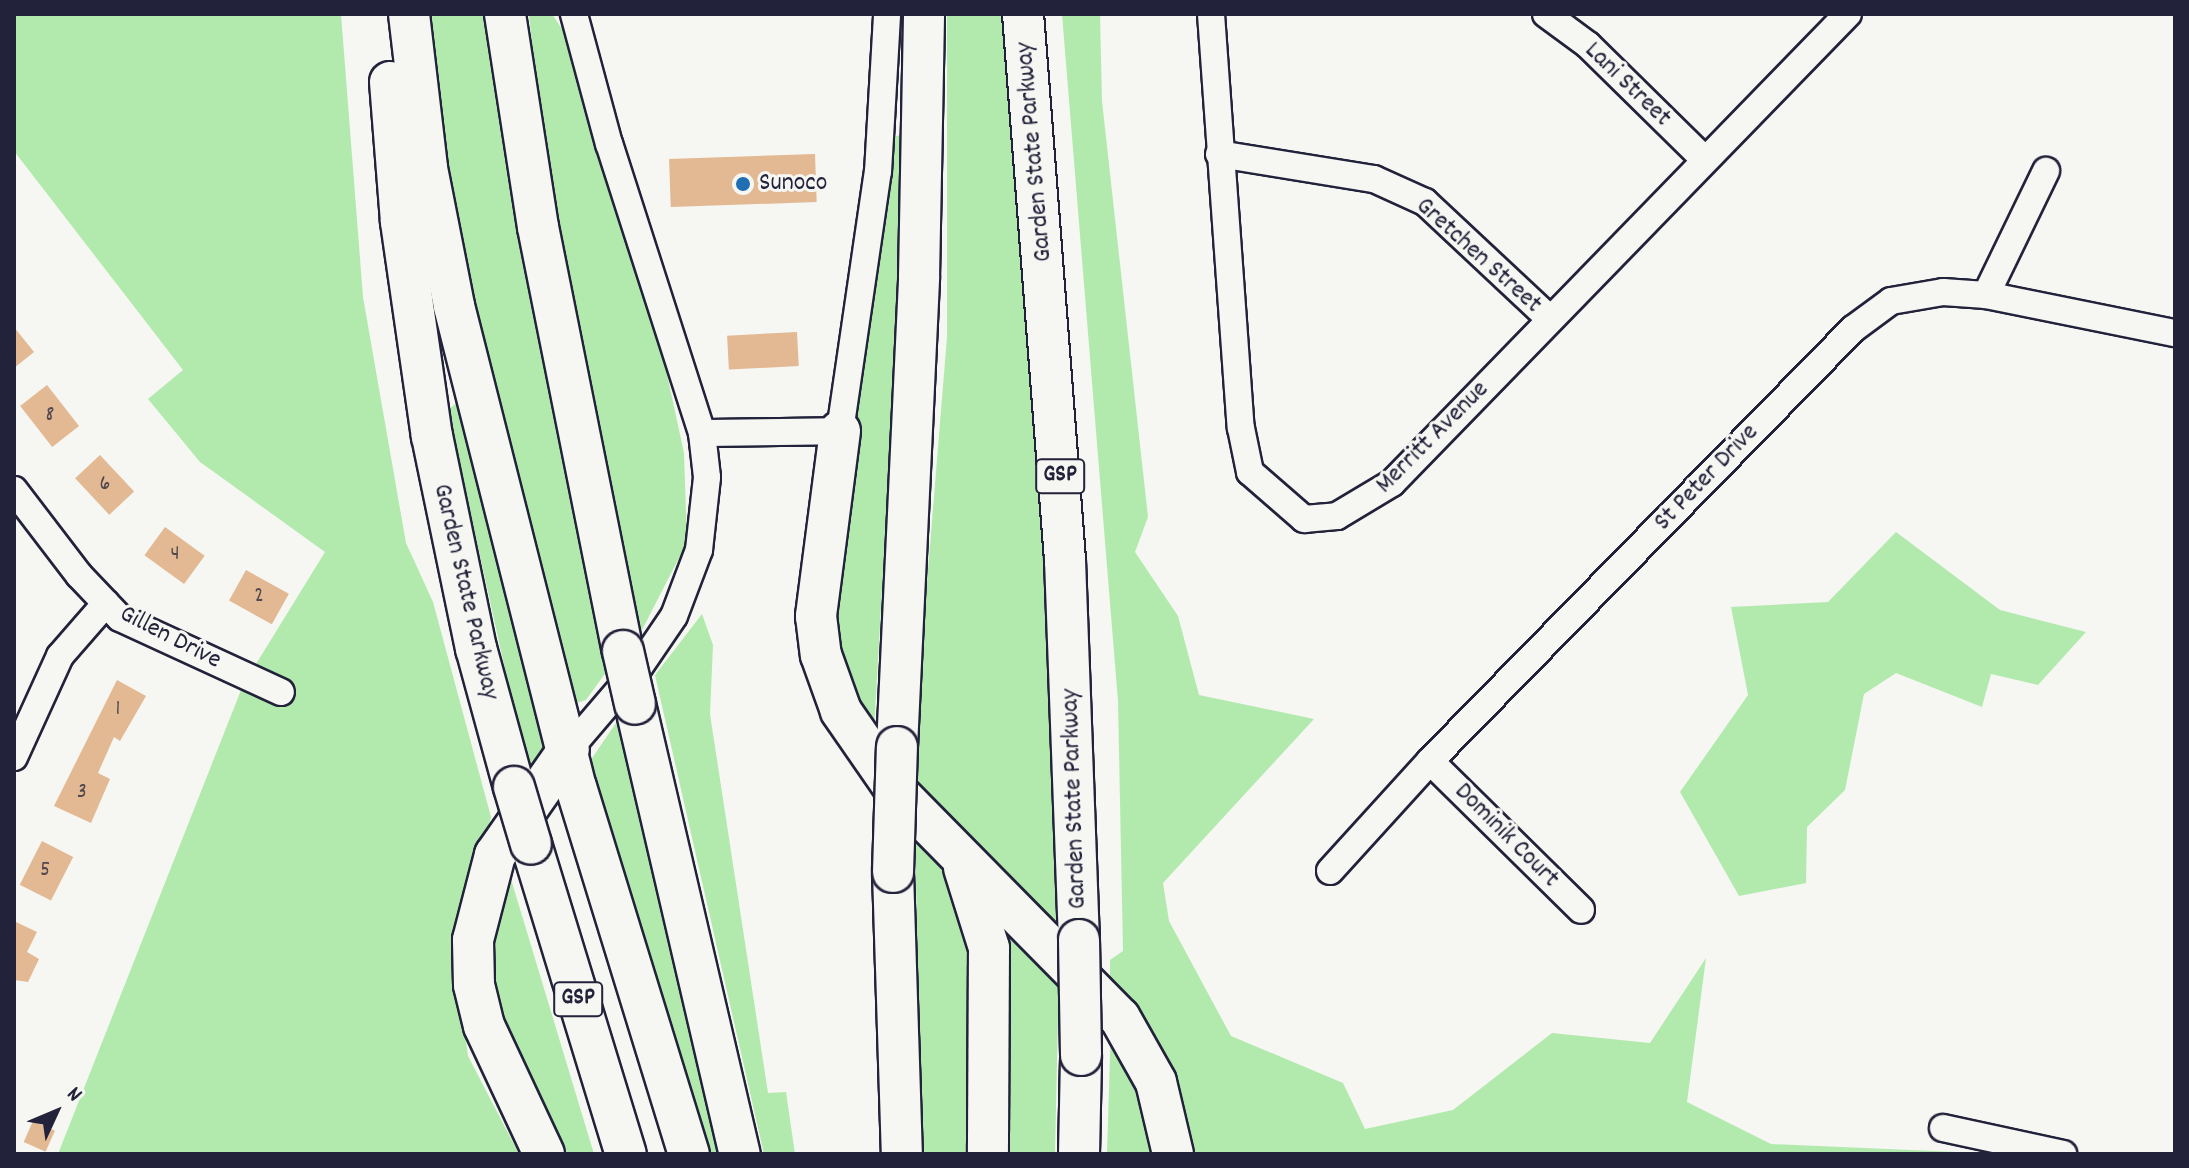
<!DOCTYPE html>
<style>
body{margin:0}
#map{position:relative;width:2189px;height:1168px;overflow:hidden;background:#f6f6f2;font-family:Dekko,sans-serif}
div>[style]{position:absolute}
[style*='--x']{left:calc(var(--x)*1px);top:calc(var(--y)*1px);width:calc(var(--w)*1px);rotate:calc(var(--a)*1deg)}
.green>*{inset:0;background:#b2eaae}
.building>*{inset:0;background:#e2b992;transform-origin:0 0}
.roads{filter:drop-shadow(2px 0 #22223b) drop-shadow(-2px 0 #22223b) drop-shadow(0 2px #22223b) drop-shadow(0 -2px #22223b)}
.minor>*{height:26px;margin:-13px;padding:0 13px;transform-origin:13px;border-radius:13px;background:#f6f6f2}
.highway>*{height:40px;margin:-20px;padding:0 20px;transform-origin:20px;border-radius:20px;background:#f6f6f2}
.bridges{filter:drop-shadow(2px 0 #22223b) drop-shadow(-2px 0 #22223b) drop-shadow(0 2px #22223b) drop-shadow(0 -2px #22223b)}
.highway-bridge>*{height:40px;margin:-20px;padding:0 20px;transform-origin:20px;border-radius:20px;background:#f6f6f2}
.dots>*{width:22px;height:22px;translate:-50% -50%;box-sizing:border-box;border:4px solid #f6f6f2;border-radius:50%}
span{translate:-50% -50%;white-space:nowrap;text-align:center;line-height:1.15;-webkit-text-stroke:6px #f6f6f2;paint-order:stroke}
.number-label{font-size:22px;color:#524851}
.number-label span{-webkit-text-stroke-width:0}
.shield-label span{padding:2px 6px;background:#f6f6f2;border:2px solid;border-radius:6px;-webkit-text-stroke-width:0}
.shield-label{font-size:24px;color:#22223b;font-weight:700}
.street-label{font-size:26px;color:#22223b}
.poi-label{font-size:26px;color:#22223b}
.left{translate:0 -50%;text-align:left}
.frame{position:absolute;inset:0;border:16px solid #22223b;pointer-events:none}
.north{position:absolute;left:16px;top:1072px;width:80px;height:80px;-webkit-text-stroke:6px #f6f6f2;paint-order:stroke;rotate:46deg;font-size:22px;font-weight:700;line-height:32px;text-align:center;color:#22223b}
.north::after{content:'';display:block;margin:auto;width:28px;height:36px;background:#22223b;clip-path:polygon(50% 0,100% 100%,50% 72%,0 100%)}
</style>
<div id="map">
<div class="green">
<i style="clip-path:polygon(14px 14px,341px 14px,363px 297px,406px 543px,433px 602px,491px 817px,455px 955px,468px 1056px,519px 1154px,58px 1154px,243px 685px,325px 552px,200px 462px,148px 399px,183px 370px,14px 151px)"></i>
<i style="clip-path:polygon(428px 14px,486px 14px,609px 668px,586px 700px,569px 705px,450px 264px)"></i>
<i style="clip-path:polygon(529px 14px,552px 14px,568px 38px,658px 333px,684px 453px,687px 542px,641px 632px,540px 125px)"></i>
<i style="clip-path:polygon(947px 14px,1002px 14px,1048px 550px,1058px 940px,916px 799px,920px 668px,947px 337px)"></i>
<i style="clip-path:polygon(1062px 14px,1100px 14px,1102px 101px,1148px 517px,1135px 552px,1178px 616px,1199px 695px,1314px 719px,1163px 883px,1169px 921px,1231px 1036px,1343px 1083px,1365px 1129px,1453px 1110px,1552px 1033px,1650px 1043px,1706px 958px,1687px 1102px,1771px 1144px,2003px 1154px,1178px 1154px,1110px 992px,1110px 960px,1123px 951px,1118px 701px)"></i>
<i style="clip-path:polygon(908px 133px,873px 747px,830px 644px,830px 579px,893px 137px)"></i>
<i style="clip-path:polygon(461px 399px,551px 737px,532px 765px,523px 751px,448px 410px)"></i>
<i style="clip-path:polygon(1896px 532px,2000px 610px,2086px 632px,2038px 685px,1991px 674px,1982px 707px,1896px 673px,1864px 694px,1845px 790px,1807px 827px,1806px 883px,1739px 896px,1680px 792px,1748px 695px,1731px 607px,1828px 602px)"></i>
<i style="clip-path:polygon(702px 614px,713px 645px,710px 714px,768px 1093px,786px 1092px,795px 1154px,764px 1154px,655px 675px)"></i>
<i style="clip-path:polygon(618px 720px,718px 1154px,701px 1154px,588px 764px)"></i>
<i style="clip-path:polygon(915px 824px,941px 850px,981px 957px,978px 1154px,921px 1154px)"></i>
<i style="clip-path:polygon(504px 856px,594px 1154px,552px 1154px,497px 1042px,481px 952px)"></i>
<i style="clip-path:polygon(1004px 925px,1059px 967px,1055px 1154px,1001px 1154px)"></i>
<i style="clip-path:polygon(1111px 1023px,1138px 1057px,1162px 1154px,1107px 1154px)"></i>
</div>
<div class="building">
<i style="left:815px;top:154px;width:48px;height:146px;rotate:88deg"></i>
<i style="clip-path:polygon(14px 327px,34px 352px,14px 368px)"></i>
<i style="left:797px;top:332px;width:34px;height:70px;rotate:87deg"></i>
<i style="left:47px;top:385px;width:52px;height:34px;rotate:52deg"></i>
<i style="left:100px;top:455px;width:50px;height:34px;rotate:47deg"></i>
<i style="left:165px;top:527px;width:49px;height:35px;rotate:36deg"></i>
<i style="left:246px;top:570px;width:49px;height:35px;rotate:29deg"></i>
<i style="clip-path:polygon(117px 680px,146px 696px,120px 741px,114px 737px,98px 773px,110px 779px,91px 823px,54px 806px)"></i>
<i style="left:42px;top:841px;width:35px;height:49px;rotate:27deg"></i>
<i style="clip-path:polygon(14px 921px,37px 932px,27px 952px,39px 959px,28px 982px,14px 980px)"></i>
<i style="left:33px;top:1121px;width:24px;height:23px;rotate:24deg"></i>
</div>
<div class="roads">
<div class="minor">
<i style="--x:1211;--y:14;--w:415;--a:85.9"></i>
<i style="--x:1241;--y:428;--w:45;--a:78.4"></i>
<i style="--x:1250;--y:472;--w:72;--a:41"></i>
<i style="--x:1304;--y:519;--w:33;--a:-5"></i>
<i style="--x:1337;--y:516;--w:64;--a:-31"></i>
<i style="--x:1392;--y:483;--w:654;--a:-45.81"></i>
<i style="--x:1546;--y:14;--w:52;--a:36.4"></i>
<i style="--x:1588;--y:45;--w:164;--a:44.5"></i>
<i style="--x:1219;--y:154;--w:157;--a:9.2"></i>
<i style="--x:1374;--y:179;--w:56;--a:24.3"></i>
<i style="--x:1425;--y:202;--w:171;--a:43.1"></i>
<i style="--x:1986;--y:295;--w:138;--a:-64.2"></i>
<i style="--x:702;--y:433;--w:138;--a:-0.8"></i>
<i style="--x:840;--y:431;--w:262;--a:-81.7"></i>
<i style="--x:878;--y:172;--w:158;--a:-86.7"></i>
<i style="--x:14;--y:490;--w:107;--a:52.6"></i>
<i style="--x:79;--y:575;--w:59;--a:46.4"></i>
<i style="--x:120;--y:618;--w:177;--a:24.7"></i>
<i style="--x:569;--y:749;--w:109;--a:-49.5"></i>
<i style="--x:640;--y:666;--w:60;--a:-55.8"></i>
<i style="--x:674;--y:616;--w:71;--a:-69.3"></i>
<i style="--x:699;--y:550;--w:73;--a:-83.7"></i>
<i style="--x:707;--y:477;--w:44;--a:-96.5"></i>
<i style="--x:702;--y:433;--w:304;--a:-107.8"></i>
<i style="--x:609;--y:144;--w:135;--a:-105.1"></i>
<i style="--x:14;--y:757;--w:111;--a:-65.5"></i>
<i style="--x:60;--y:656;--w:70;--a:-49"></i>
<i style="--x:1430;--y:761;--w:212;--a:44.6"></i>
<i style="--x:1330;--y:871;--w:149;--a:-47.7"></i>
<i style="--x:1430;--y:761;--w:605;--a:-45.6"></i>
<i style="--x:1853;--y:329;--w:47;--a:-36.4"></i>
<i style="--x:1891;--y:301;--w:53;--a:-9.8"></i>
<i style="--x:1943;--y:292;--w:43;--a:4"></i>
<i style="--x:1986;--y:295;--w:193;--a:11.4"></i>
<i style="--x:1943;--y:1128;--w:123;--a:12.2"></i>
</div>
<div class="highway">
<i style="--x:409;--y:14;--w:155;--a:83.3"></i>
<i style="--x:427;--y:168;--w:141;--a:78.9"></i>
<i style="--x:454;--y:306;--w:496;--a:75.8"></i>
<i style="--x:576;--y:787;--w:384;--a:72.9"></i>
<i style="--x:505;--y:14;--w:216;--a:81.2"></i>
<i style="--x:538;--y:227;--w:432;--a:78.7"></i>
<i style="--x:1023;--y:14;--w:548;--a:85.6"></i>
<i style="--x:1065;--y:560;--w:380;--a:87.9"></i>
<i style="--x:390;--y:82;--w:140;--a:85.5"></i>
<i style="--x:401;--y:222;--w:216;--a:81.8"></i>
<i style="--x:432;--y:436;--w:217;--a:78.3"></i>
<i style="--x:476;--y:648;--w:144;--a:74.7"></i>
<i style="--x:840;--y:431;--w:187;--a:97.4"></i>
<i style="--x:816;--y:616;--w:39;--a:83"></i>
<i style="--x:821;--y:655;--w:59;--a:70.3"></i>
<i style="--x:841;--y:711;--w:98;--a:55.3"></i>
<i style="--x:897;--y:792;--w:317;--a:45.4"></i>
<i style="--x:1120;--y:1018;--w:73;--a:60.6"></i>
<i style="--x:1156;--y:1082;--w:74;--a:76.7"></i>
<i style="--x:635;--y:704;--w:462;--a:76.9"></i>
<i style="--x:897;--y:747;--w:471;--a:-87.3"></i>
<i style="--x:919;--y:277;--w:263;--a:-88.9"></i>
<i style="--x:531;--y:844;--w:324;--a:73"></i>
<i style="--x:964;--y:868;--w:84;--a:72.6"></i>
<i style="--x:989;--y:948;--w:206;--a:90.3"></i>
<i style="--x:893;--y:872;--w:282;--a:88.2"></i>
<i style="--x:544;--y:1154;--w:141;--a:-115.1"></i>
<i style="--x:484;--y:1026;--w:42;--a:-103.7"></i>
<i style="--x:474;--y:985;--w:45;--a:-91.3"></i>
<i style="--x:473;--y:940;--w:88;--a:-75.5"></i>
<i style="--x:495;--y:855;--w:129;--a:-55.1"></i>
<i style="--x:1079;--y:1154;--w:99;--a:-88.8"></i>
</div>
</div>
<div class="bridges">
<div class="highway-bridge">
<i style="--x:623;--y:651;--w:54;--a:77.2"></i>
<i style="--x:514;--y:787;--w:59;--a:73.4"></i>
<i style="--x:893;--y:872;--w:125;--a:-88.2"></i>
<i style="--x:1079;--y:940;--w:115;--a:89"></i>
</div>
</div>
<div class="dots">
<i style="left:743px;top:184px;background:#1f6fb2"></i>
</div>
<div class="number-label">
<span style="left:50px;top:416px">8</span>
<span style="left:105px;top:485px">6</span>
<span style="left:175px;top:555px">4</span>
<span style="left:259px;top:597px">2</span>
<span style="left:118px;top:710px">1</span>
<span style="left:82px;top:793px">3</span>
<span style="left:45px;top:871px">5</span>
</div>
<div class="shield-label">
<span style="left:1060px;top:476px">GSP</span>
<span style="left:578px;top:999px">GSP</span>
</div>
<div class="street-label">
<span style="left:1627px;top:85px;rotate:44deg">Lani Street</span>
<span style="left:1035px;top:152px;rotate:-95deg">Garden State Parkway</span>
<span style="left:1478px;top:256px;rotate:42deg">Gretchen Street</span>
<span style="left:1433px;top:438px;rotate:-45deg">Merritt Avenue</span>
<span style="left:1707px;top:478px;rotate:-46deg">St Peter Drive</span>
<span style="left:465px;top:592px;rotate:77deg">Garden State Parkway</span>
<span style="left:170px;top:638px;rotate:27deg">Gillen Drive</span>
<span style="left:1075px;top:799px;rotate:-92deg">Garden State Parkway</span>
<span style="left:1506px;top:836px;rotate:45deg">Dominik Court</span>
</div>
<div class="poi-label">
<span class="left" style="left:759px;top:184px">Sunoco</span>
</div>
<div class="frame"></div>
<div class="north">N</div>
</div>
